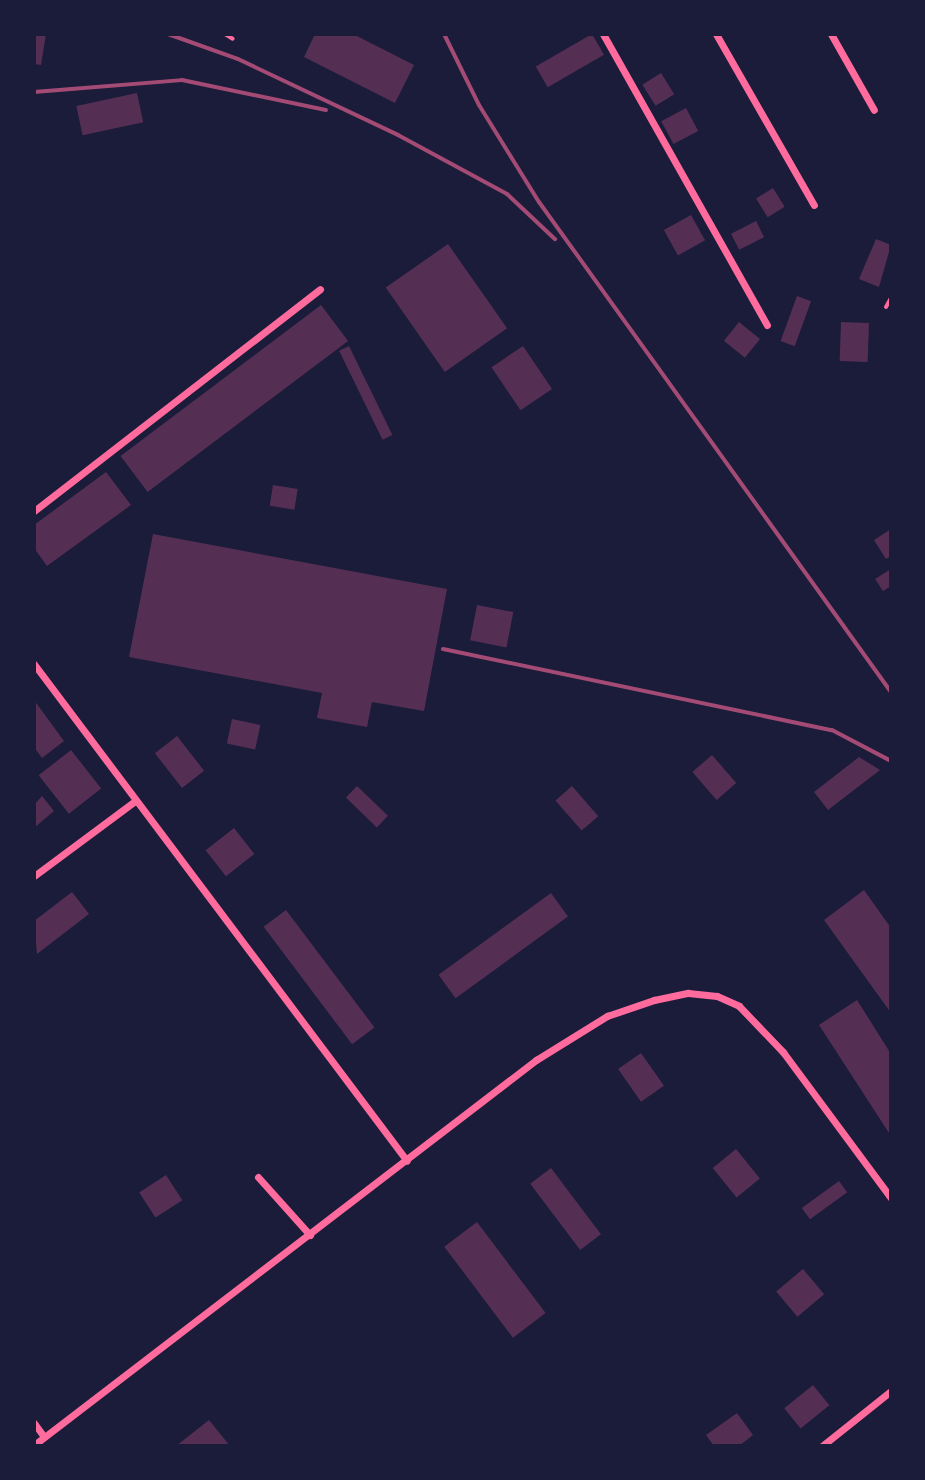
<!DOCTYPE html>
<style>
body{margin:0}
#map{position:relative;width:925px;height:1480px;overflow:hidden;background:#1b1b3a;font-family:Literata,serif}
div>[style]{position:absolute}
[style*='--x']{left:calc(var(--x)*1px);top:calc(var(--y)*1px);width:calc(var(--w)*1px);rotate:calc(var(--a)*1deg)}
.building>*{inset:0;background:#542f53;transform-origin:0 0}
.service>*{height:4px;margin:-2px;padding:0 2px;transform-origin:2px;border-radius:2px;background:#ff6b9d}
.minor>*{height:7px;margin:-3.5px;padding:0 3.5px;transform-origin:3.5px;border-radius:3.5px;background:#ff6b9d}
.rail>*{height:4px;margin:-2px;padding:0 2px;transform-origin:2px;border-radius:2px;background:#a44b75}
span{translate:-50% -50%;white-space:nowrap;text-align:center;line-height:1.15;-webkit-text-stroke:6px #1b1b3a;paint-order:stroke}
.frame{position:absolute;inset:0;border:36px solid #1b1b3a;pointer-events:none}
</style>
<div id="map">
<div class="building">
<i style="clip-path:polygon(34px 34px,46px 34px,41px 65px,34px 64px)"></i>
<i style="clip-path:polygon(315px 34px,353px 34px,414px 65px,395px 103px,304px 57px)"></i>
<i style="left:592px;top:34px;width:24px;height:65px;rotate:60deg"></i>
<i style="left:661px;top:73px;width:25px;height:22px;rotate:58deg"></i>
<i style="left:137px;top:93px;width:30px;height:62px;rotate:78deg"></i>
<i style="left:686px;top:108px;width:26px;height:28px;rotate:62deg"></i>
<i style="left:773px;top:188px;width:22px;height:20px;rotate:58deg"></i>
<i style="left:691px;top:215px;width:29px;height:31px;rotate:61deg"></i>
<i style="left:756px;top:221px;width:18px;height:28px;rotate:63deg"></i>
<i style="clip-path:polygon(876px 239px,891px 245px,879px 287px,859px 279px)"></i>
<i style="left:448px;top:244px;width:103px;height:76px;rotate:55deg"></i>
<i style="left:797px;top:296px;width:15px;height:48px;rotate:20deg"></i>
<i style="left:321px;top:305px;width:45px;height:251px;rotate:53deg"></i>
<i style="left:739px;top:322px;width:27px;height:24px;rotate:39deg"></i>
<i style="left:841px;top:322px;width:28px;height:39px;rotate:2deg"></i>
<i style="left:349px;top:346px;width:99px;height:11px;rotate:64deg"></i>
<i style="left:523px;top:346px;width:52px;height:38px;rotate:56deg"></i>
<i style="clip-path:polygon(106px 472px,131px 505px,47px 566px,34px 548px,34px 525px)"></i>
<i style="left:273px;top:485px;width:25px;height:21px;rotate:9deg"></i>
<i style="clip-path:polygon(891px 529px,891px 556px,886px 559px,874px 540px)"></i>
<i style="clip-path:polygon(153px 534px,447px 589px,424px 711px,372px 702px,367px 727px,317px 718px,322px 693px,129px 657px)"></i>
<i style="clip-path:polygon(891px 569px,891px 586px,883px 591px,875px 579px)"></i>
<i style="left:477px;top:605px;width:37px;height:36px;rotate:11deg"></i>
<i style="clip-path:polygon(34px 700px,64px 741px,42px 758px,34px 747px)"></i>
<i style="left:232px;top:719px;width:29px;height:25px;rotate:12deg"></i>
<i style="left:177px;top:736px;width:44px;height:28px;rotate:52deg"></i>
<i style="left:71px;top:750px;width:49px;height:41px;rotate:52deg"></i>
<i style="left:712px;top:755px;width:37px;height:26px;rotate:49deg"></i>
<i style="clip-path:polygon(859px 757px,880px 770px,828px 810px,814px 792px)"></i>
<i style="left:357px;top:786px;width:43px;height:16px;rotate:44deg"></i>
<i style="left:572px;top:786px;width:40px;height:22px;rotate:49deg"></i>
<i style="clip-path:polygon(42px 796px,54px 811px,34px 828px,34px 805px)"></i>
<i style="left:234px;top:828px;width:33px;height:36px;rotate:52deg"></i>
<i style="clip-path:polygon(864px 890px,891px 928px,891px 1013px,824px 920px)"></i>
<i style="clip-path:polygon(72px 892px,89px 914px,37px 954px,34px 921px)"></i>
<i style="left:551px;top:893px;width:29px;height:139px;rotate:54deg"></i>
<i style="left:286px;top:910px;width:147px;height:28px;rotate:53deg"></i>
<i style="clip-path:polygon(857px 1000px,891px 1054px,889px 1133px,819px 1025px)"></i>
<i style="left:641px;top:1053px;width:40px;height:28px;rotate:55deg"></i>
<i style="left:736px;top:1149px;width:38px;height:30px;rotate:51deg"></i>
<i style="left:551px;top:1168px;width:83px;height:26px;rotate:53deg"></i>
<i style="left:166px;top:1175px;width:30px;height:32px;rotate:57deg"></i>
<i style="left:839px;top:1181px;width:14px;height:46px;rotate:54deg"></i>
<i style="left:477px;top:1222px;width:114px;height:41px;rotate:53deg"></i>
<i style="left:803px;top:1269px;width:33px;height:35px;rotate:50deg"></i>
<i style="left:813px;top:1385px;width:26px;height:37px;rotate:51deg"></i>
<i style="clip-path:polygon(737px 1413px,753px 1435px,739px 1446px,714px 1446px,706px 1435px)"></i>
<i style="clip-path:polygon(209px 1420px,230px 1446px,176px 1446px)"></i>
</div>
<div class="service">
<i style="--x:225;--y:34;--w:9;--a:32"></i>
<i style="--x:886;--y:307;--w:10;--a:-61"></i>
</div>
<div class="minor">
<i style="--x:603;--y:34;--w:334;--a:60.6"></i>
<i style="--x:716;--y:34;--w:197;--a:60.2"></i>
<i style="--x:831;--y:34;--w:87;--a:60.5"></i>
<i style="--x:34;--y:511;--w:362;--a:-37.8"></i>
<i style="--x:34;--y:664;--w:621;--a:53.11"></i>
<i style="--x:34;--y:876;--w:126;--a:-36.6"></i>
<i style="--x:258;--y:1177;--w:78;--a:48.1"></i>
<i style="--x:34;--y:1423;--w:17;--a:54"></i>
<i style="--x:34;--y:1445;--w:633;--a:-37.49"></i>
<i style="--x:536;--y:1060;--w:84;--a:-31.8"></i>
<i style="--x:607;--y:1016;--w:50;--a:-18.8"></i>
<i style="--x:654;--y:1000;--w:35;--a:-12"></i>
<i style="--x:688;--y:993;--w:29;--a:6"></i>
<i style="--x:717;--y:996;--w:24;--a:24"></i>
<i style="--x:739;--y:1006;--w:64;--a:46.3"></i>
<i style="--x:783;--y:1052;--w:182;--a:53.5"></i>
<i style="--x:822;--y:1446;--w:88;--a:-38.6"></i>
</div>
<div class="rail">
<i style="--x:168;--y:34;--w:74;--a:19.7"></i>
<i style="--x:238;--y:59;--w:177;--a:25.4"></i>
<i style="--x:398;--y:135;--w:124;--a:28.4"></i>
<i style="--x:507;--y:194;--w:66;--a:43.2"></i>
<i style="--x:444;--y:34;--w:79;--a:63.8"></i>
<i style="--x:479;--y:105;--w:114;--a:58.3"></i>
<i style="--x:539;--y:202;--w:603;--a:54.31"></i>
<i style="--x:34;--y:92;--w:148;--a:-4.6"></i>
<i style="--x:182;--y:80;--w:147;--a:11.8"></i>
<i style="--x:443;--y:649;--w:397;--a:11.8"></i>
<i style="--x:832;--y:730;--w:67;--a:27.7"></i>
</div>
<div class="frame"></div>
</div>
